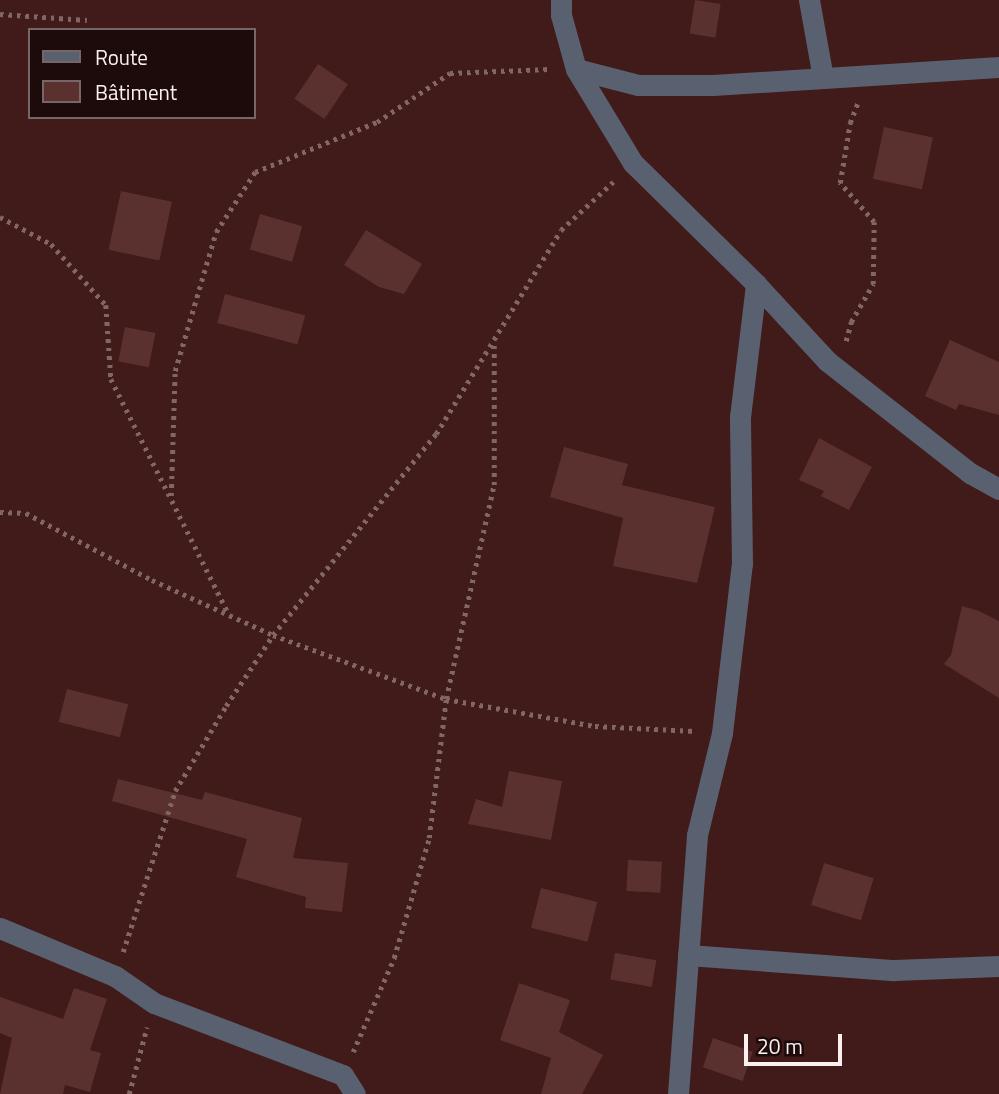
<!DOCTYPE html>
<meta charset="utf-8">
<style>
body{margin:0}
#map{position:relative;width:999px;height:1094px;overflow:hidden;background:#411b19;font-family:"Titillium Web",sans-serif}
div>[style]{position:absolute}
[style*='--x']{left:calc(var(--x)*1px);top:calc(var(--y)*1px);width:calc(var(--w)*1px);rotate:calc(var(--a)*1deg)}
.building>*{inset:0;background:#5a312e;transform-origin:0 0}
.path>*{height:4.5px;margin-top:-2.25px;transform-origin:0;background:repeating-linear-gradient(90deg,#826664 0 3.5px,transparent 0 8.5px)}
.minor>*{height:21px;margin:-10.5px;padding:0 10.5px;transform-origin:10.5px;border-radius:10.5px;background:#596170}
span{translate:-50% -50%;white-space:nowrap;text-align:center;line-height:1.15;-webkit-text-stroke:5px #1c0b0a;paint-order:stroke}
.legend{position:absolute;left:28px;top:28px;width:228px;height:91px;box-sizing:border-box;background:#1c0b0a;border:2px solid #766766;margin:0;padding:9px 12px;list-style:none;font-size:21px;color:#fcf1f0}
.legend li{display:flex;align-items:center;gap:14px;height:35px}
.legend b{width:35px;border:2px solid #766766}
.scale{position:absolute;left:744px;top:1034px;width:98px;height:32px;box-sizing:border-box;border:4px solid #fcf1f0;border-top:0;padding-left:9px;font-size:21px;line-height:24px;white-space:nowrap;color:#fcf1f0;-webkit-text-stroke:5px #1c0b0a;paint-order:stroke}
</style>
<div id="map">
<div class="building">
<i style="left:695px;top:0;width:26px;height:34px;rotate:9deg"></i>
<i style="left:318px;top:64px;width:36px;height:42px;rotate:34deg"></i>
<i style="left:884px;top:127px;width:50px;height:53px;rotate:12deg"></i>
<i style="left:121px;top:191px;width:52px;height:60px;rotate:12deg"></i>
<i style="left:260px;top:214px;width:44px;height:37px;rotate:16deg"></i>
<i style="clip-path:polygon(366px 230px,422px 264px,404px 294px,379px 287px,344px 265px)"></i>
<i style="left:225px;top:294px;width:83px;height:30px;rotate:15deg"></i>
<i style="left:125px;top:327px;width:31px;height:35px;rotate:11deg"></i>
<i style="clip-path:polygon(950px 340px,999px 362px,999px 415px,959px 404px,956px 410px,925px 396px)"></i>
<i style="clip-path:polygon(819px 438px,872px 467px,849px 510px,821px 496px,824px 491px,799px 480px)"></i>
<i style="clip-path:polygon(564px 447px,628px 464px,622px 485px,715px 507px,697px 583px,613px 566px,623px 518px,550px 497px)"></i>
<i style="clip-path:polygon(962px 606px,979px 611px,999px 621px,999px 698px,944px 664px,951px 655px)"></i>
<i style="left:67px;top:689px;width:63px;height:34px;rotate:14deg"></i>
<i style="clip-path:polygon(509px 771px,562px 781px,551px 840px,468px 824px,476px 799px,502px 807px)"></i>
<i style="clip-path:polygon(118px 779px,202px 800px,205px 792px,302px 818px,293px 858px,348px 863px,342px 912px,305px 908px,306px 897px,236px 877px,247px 839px,112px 801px)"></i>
<i style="left:628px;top:860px;width:34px;height:31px;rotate:3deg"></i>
<i style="left:824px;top:863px;width:52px;height:44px;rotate:17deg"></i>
<i style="left:541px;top:888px;width:58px;height:41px;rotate:14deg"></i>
<i style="left:615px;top:953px;width:42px;height:27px;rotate:10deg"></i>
<i style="clip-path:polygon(519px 983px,570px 1000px,559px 1032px,603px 1055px,582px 1094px,541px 1094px,551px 1058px,500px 1040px)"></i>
<i style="clip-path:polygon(74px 988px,107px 999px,90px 1050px,101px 1053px,90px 1092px,65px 1085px,63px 1094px,0 1094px,12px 1038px,0 1033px,0 997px,63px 1019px)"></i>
<i style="left:713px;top:1038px;width:42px;height:31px;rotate:19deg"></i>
</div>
<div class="path">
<i style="--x:0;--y:14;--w:87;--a:3.9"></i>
<i style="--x:0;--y:217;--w:58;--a:27.9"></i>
<i style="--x:51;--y:244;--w:82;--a:48"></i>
<i style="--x:106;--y:305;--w:74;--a:86.1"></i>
<i style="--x:111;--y:379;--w:262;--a:63.4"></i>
<i style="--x:846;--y:341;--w:20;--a:-75"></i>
<i style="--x:851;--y:322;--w:44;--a:-59.9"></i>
<i style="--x:873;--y:284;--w:62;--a:-89.1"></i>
<i style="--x:874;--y:222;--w:52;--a:-131.1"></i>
<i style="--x:840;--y:183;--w:61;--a:-80.5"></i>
<i style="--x:850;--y:123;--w:22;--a:-69"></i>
<i style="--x:171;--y:496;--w:125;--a:-88.2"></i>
<i style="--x:175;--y:371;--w:145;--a:-73.6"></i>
<i style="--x:216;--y:232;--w:72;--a:-57"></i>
<i style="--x:255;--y:172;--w:132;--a:-22.3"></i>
<i style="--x:377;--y:122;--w:88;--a:-33.9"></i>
<i style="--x:450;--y:73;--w:99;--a:-2.3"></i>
<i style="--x:0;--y:512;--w:26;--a:2"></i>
<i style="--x:26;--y:513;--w:143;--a:28"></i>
<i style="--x:152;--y:580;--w:133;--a:24.4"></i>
<i style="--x:273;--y:635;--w:184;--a:20.3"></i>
<i style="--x:446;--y:699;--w:151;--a:10.3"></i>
<i style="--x:595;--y:726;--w:100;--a:2.9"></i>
<i style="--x:123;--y:952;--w:169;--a:-72.1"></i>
<i style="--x:175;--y:791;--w:99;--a:-59"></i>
<i style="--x:226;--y:706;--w:85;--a:-56.5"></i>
<i style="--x:273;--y:635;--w:259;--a:-51"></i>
<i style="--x:436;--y:434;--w:239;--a:-58.5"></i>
<i style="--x:561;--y:230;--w:71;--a:-42.7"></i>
<i style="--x:353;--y:1052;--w:103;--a:-66.4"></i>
<i style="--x:394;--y:958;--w:125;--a:-73.7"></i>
<i style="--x:429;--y:838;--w:140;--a:-83"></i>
<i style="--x:446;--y:699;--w:219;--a:-77.4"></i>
<i style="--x:494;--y:485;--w:143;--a:-90"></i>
<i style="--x:129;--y:1094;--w:69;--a:-75"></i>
</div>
<div class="minor">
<i style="--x:561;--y:0;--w:15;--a:90"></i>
<i style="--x:561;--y:15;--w:56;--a:74.5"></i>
<i style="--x:576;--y:69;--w:64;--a:14.5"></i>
<i style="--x:638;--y:85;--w:75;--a:0"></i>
<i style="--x:713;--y:85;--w:287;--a:-3.6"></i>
<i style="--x:809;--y:0;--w:79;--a:79.8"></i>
<i style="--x:576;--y:69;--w:110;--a:58.8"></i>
<i style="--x:633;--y:163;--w:173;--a:44.5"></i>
<i style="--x:756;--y:284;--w:105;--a:47.3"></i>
<i style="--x:827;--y:361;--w:182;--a:38.1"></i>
<i style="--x:970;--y:473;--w:33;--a:29"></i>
<i style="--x:0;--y:928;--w:125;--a:22.7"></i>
<i style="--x:115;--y:976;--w:47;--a:34.7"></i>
<i style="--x:154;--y:1003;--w:202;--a:20.9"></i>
<i style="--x:343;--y:1075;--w:22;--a:58"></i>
<i style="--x:688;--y:955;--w:207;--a:4.2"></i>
<i style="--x:894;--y:970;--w:105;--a:-2.2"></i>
<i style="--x:678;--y:1094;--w:260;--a:-85.8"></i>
<i style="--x:697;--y:835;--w:105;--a:-76.2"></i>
<i style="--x:722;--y:733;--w:170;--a:-83.3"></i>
<i style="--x:742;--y:564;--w:147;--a:-90.8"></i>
<i style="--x:740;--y:417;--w:134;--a:-83.1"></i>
</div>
<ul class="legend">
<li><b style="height:9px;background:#596170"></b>Route</li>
<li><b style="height:19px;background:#5a312e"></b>Bâtiment</li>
</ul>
<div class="scale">20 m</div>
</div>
